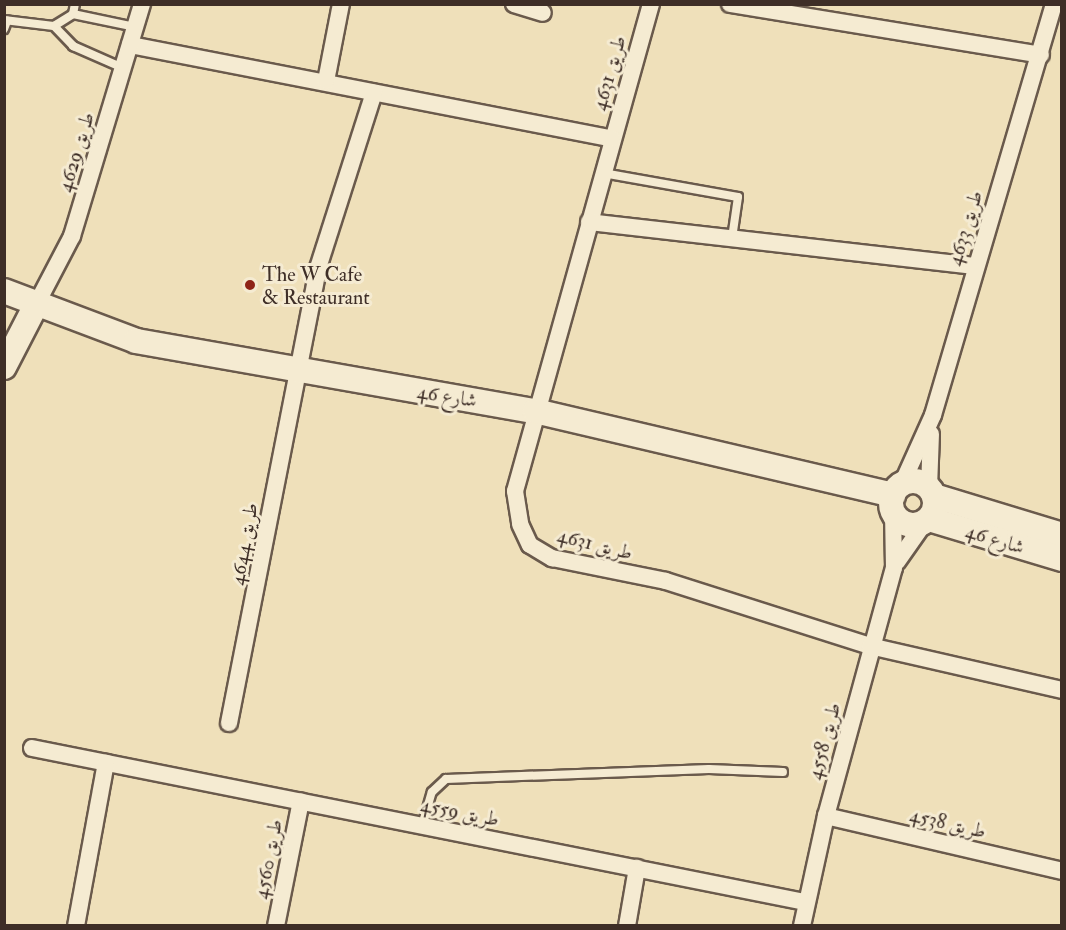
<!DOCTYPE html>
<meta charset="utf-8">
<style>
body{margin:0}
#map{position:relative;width:1066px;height:930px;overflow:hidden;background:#efe0ba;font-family:"IM FELL Double Pica",Amiri,serif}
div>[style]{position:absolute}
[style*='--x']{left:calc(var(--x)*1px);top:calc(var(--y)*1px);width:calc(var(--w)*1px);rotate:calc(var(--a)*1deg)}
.roads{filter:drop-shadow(2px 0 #6a5a4c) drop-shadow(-2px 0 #6a5a4c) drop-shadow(0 2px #6a5a4c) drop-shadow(0 -2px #6a5a4c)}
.lane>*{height:8px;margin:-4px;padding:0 4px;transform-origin:4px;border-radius:4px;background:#f5ebd2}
.street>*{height:16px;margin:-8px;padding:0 8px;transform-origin:8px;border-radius:8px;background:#f5ebd2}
.secondary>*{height:24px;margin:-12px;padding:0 12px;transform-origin:12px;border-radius:12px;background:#f5ebd2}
.secondary>.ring{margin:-12px;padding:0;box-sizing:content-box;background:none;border:24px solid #f5ebd2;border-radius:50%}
.dots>*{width:16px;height:16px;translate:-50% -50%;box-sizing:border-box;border:3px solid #f5ebd2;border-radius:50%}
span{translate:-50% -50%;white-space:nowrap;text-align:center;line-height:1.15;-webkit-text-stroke:6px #f5ebd2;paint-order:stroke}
.street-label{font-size:20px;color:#3e2e27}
.poi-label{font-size:20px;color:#3e2e27}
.left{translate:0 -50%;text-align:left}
.frame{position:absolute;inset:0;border:6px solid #3e2e27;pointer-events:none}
</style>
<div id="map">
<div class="roads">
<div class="lane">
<i style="--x:73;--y:14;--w:10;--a:-79"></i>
<i style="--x:4;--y:20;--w:50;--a:6.8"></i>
<i style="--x:54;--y:26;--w:22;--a:-32"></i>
<i style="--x:73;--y:14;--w:63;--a:11.8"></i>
<i style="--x:54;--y:26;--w:28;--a:46"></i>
<i style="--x:73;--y:46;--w:55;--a:23.7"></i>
<i style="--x:4;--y:29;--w:9;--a:-69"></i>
<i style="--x:603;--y:173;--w:137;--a:10.1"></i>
<i style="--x:738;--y:197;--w:41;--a:98.3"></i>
<i style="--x:422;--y:826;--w:35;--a:-74"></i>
<i style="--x:432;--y:792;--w:19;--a:-43"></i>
<i style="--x:446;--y:779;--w:263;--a:-2.2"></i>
<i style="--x:709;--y:769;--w:74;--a:2.3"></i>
</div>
<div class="street">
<i style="--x:514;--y:4;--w:30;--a:17"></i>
<i style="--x:651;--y:4;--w:506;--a:105.6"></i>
<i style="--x:515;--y:491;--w:33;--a:81"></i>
<i style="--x:520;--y:524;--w:23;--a:65"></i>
<i style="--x:530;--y:545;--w:26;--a:31"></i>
<i style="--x:552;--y:558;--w:116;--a:11.4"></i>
<i style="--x:666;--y:581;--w:214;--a:17.7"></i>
<i style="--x:870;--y:646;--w:197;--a:12.9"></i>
<i style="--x:730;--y:4;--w:315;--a:9.3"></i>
<i style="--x:130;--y:45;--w:491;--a:11"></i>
<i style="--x:326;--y:81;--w:78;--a:-79"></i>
<i style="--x:589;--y:222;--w:389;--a:6.5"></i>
<i style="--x:36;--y:305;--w:78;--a:-62.4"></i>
<i style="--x:72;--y:236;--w:242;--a:-73.2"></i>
<i style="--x:902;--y:484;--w:76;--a:-65.8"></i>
<i style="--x:933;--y:415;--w:428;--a:-73.6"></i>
<i style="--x:929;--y:488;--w:54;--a:-87.9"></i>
<i style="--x:897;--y:562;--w:49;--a:-55"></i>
<i style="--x:229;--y:723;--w:464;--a:-78.9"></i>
<i style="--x:318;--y:268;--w:184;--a:-72.3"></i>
<i style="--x:32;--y:748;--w:788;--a:11.27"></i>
<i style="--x:826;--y:816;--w:242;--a:13.1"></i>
<i style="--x:76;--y:926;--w:166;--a:-79.6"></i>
<i style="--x:276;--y:926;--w:127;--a:-78.7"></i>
<i style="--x:627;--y:926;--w:59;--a:-80.2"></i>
<i style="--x:802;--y:926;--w:113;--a:-77.7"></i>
<i style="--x:826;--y:816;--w:257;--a:-74.7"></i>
<i style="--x:894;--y:568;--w:56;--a:-91"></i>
</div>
<div class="secondary">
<i style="--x:4;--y:291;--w:141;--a:20.7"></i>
<i style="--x:136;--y:341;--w:405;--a:10"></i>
<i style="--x:535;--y:411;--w:368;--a:13.2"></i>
<i style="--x:4;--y:367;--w:70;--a:-62.7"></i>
<i class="ring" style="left:891px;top:481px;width:20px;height:20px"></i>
<i style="--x:934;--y:496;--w:134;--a:16.9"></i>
<i style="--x:929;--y:519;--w:139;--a:16.7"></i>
</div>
</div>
<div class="dots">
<i style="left:250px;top:285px;background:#8f2418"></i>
</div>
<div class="street-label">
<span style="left:609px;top:73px;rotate:-74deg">طريق 4631</span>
<span style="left:76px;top:152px;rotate:-73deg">طريق 4629</span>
<span style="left:965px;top:228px;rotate:-73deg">طريق 4633</span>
<span style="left:447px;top:396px;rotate:9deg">شارع 46</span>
<span style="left:995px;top:539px;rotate:17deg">شارع 46</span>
<span style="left:244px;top:544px;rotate:-80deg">طريق 4644</span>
<span style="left:595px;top:544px;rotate:14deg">طريق 4631</span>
<span style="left:824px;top:741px;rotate:-75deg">طريق 4558</span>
<span style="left:460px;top:812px;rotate:11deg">طريق 4559</span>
<span style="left:948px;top:823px;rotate:13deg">طريق 4538</span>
<span style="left:268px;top:859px;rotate:-79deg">طريق 4560</span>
</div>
<div class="poi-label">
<span class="left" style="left:262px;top:286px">The W Cafe<br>&amp; Restaurant</span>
</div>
<div class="frame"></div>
</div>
